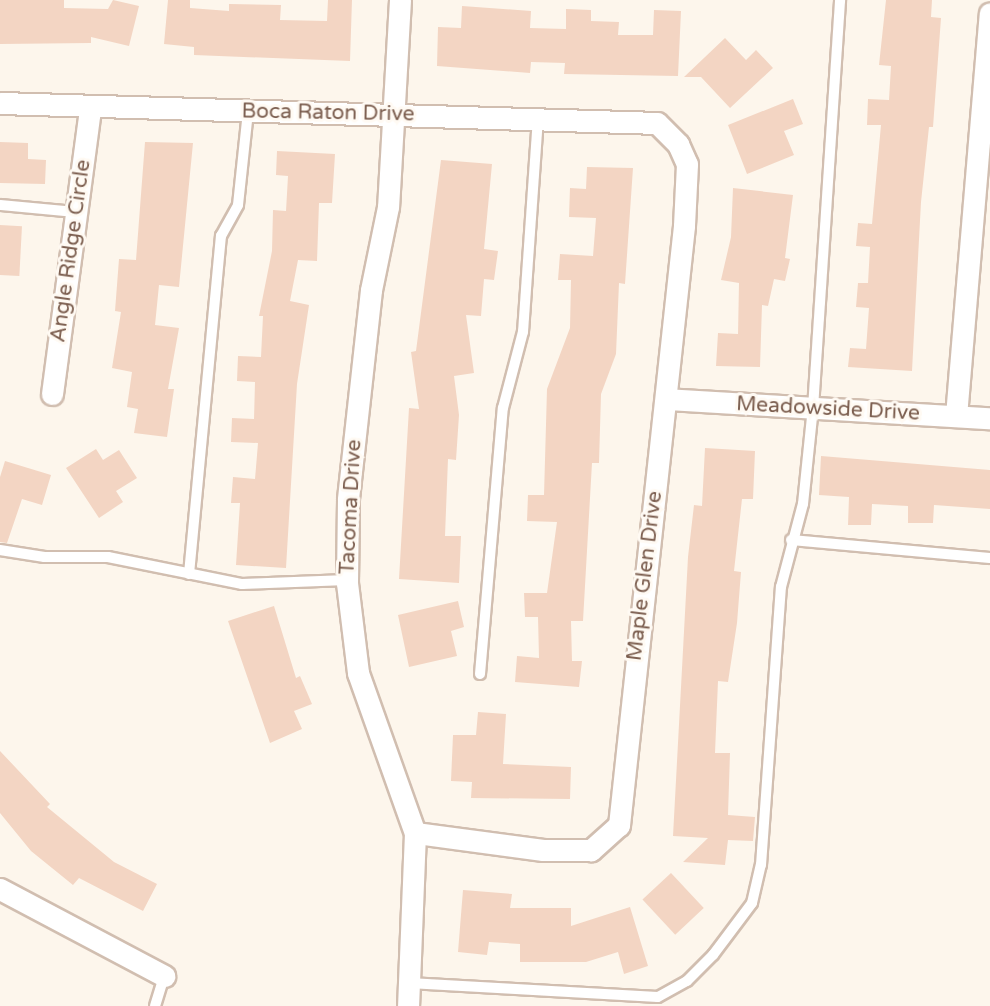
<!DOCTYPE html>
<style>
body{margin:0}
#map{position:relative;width:990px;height:1006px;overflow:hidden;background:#fdf6ec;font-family:"Varela Round",sans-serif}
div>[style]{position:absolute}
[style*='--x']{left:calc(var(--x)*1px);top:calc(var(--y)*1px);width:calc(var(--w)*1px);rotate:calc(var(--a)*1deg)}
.building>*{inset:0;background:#f3d5c3;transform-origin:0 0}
.roads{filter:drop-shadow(2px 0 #d1beb0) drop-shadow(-2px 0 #d1beb0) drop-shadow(0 2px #d1beb0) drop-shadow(0 -2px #d1beb0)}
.service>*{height:10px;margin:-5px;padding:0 5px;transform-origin:5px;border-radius:5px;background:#fff}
.minor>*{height:21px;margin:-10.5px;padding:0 10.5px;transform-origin:10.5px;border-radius:10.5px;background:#fff}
span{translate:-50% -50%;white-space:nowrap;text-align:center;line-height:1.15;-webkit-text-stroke:6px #fffaf3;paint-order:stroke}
.street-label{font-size:21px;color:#7a5c4d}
</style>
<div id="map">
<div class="building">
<i style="clip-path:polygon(0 0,64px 0,64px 8px,108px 9px,113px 0,139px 6px,129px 46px,91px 37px,91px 43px,0 44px)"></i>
<i style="clip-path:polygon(168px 0,190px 0,190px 8px,229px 11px,229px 4px,281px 5px,280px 20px,327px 21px,328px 0,352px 0,350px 61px,194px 55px,194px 47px,164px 44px)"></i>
<i style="clip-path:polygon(886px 0,932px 0,931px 17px,941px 18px,933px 127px,929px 127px,921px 202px,912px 371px,848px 367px,850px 348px,866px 349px,869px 308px,856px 307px,858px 283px,868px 283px,870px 247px,856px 246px,858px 223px,872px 224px,881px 125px,867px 125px,868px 99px,889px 100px,891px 66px,879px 65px)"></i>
<i style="clip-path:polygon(462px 6px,531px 11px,530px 28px,566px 29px,566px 9px,591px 10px,591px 21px,619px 22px,618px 35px,653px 35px,654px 10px,681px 11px,678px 76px,564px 74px,565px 63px,531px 62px,530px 73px,437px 66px,438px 27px,461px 28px)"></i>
<i style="clip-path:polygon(725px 38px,746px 60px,756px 50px,773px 68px,730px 108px,701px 77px,684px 77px)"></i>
<i style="clip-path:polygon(793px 99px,803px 124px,784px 131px,794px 155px,747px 174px,728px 125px)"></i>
<i style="clip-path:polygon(0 142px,28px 143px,28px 159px,46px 160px,45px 184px,0 183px)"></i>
<i style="clip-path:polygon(145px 142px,193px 143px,179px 287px,159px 285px,155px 325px,179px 328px,168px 389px,174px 389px,167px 437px,134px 433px,138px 409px,127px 407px,132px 372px,112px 368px,121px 312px,115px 311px,119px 259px,136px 260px)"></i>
<i style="clip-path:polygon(277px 151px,335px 154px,332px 203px,319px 203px,317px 261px,298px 260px,290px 301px,309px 305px,297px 384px,286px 568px,236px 565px,240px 503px,231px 503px,233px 477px,255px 479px,258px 443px,231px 442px,232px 418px,254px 419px,255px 382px,237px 381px,238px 356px,261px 357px,263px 316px,259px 316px,272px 251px,273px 210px,286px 211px,288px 176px,276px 175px)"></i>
<i style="clip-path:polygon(441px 160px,492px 164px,484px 249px,498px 251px,494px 280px,484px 279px,481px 316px,466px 315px,474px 373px,454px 376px,459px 415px,456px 460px,448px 459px,445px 536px,461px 536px,459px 583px,399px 579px,409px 408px,419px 409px,411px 352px,416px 351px)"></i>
<i style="clip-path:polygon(587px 167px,633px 168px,625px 284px,619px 283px,616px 354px,601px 394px,599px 463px,592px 463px,583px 621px,571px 621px,572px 661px,582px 661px,579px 687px,515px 682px,517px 656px,539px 658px,538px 617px,525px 617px,524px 593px,547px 593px,557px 522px,527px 521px,528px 495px,544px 495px,547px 389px,570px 328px,571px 280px,558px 280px,560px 254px,593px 256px,596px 218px,569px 217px,570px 188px,586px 189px)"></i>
<i style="clip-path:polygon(733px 188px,793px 195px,785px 258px,790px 259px,785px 281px,774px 279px,768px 306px,762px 305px,760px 367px,716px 366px,718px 333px,738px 334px,739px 283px,721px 280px,731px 237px)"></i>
<i style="left:0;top:225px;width:22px;height:50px;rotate:3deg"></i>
<i style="clip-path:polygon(705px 448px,755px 451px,753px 499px,742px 499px,734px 571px,741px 572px,737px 623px,728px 682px,718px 681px,715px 753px,730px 753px,728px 815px,755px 817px,753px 841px,728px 840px,725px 865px,683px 862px,708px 838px,673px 836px,688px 557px,694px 505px,702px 506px)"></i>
<i style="clip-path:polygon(96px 449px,103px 460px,119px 450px,137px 478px,116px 491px,123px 502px,99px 518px,66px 468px)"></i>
<i style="clip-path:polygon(821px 456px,990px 470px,990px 509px,934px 505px,933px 523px,908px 523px,908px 506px,872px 504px,871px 525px,848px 525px,849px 497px,819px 495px)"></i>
<i style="clip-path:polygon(5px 461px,51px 475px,42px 505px,22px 499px,7px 543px,0 542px,0 477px)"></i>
<i style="clip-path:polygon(458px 601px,464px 627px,451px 631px,457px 656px,409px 667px,398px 615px)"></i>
<i style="clip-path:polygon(274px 606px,296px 678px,300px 676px,312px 704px,294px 711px,302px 729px,270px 743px,228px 621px)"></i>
<i style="clip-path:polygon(478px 712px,506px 714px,503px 764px,571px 767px,570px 799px,471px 798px,472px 782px,451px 781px,453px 735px,476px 735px)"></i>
<i style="clip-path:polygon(0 751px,50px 804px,47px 807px,114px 862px,157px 884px,143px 911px,79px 878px,73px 885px,31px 851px,0 813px)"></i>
<i style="left:671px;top:873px;width:48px;height:39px;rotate:47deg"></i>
<i style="clip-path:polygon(463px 890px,512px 894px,510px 908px,571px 908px,571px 926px,630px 907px,648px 966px,624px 974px,618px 952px,586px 962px,520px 962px,520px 944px,489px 942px,487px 955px,458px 952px)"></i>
</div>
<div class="roads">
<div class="service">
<i style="--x:0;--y:205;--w:76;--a:5.3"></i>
<i style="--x:791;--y:540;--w:200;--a:5.2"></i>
<i style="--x:0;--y:550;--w:45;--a:9"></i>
<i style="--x:44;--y:557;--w:64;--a:0"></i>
<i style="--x:108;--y:557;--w:137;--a:11.4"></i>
<i style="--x:242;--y:584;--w:105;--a:-2.2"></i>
<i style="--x:189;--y:574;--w:340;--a:-84.6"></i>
<i style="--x:221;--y:236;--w:35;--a:-61"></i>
<i style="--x:238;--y:205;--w:95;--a:-83.9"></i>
<i style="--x:480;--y:674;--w:267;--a:-85.1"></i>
<i style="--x:503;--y:408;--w:79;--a:-75.3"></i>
<i style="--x:523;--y:332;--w:214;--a:-86"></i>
<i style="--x:409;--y:983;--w:249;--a:3.2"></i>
<i style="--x:658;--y:997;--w:33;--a:-29"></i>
<i style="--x:687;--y:981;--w:37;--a:-45"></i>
<i style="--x:713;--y:955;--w:65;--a:-53.1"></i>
<i style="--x:752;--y:903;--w:39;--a:-77"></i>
<i style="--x:761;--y:865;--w:279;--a:-85.9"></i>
<i style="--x:781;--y:587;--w:86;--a:-75.2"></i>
<i style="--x:803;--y:504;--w:97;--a:-84.1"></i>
<i style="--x:813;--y:408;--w:409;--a:-86.2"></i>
<i style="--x:155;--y:1006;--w:31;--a:-73"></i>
</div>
<div class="minor">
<i style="--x:400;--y:0;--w:207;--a:93.3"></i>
<i style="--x:388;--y:207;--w:85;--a:101.6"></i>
<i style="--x:371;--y:290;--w:211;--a:96.3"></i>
<i style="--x:348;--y:500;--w:83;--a:90.7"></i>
<i style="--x:347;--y:583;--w:91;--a:83"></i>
<i style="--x:358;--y:673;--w:170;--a:70.4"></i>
<i style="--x:415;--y:833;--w:173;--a:92.3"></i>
<i style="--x:0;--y:103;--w:657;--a:1.74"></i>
<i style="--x:657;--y:123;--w:30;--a:45"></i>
<i style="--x:678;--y:144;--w:22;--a:66"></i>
<i style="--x:687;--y:164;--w:62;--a:92.8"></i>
<i style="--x:684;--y:226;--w:603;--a:96.19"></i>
<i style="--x:619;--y:825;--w:38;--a:138"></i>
<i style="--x:591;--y:850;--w:48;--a:180"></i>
<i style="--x:543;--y:850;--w:129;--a:-172.4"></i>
<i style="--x:52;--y:394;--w:288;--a:-82.4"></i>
<i style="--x:666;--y:399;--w:325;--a:3.4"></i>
<i style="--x:956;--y:416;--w:404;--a:-85.2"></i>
<i style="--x:0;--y:889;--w:186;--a:27.9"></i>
</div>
</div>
<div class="street-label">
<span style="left:328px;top:113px;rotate:1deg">Boca Raton Drive</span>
<span style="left:71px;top:251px;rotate:-82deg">Angle Ridge Circle</span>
<span style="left:828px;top:409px;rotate:3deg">Meadowside Drive</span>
<span style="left:351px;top:507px;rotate:-87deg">Tacoma Drive</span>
<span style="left:645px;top:576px;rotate:-83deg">Maple Glen Drive</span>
</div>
</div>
